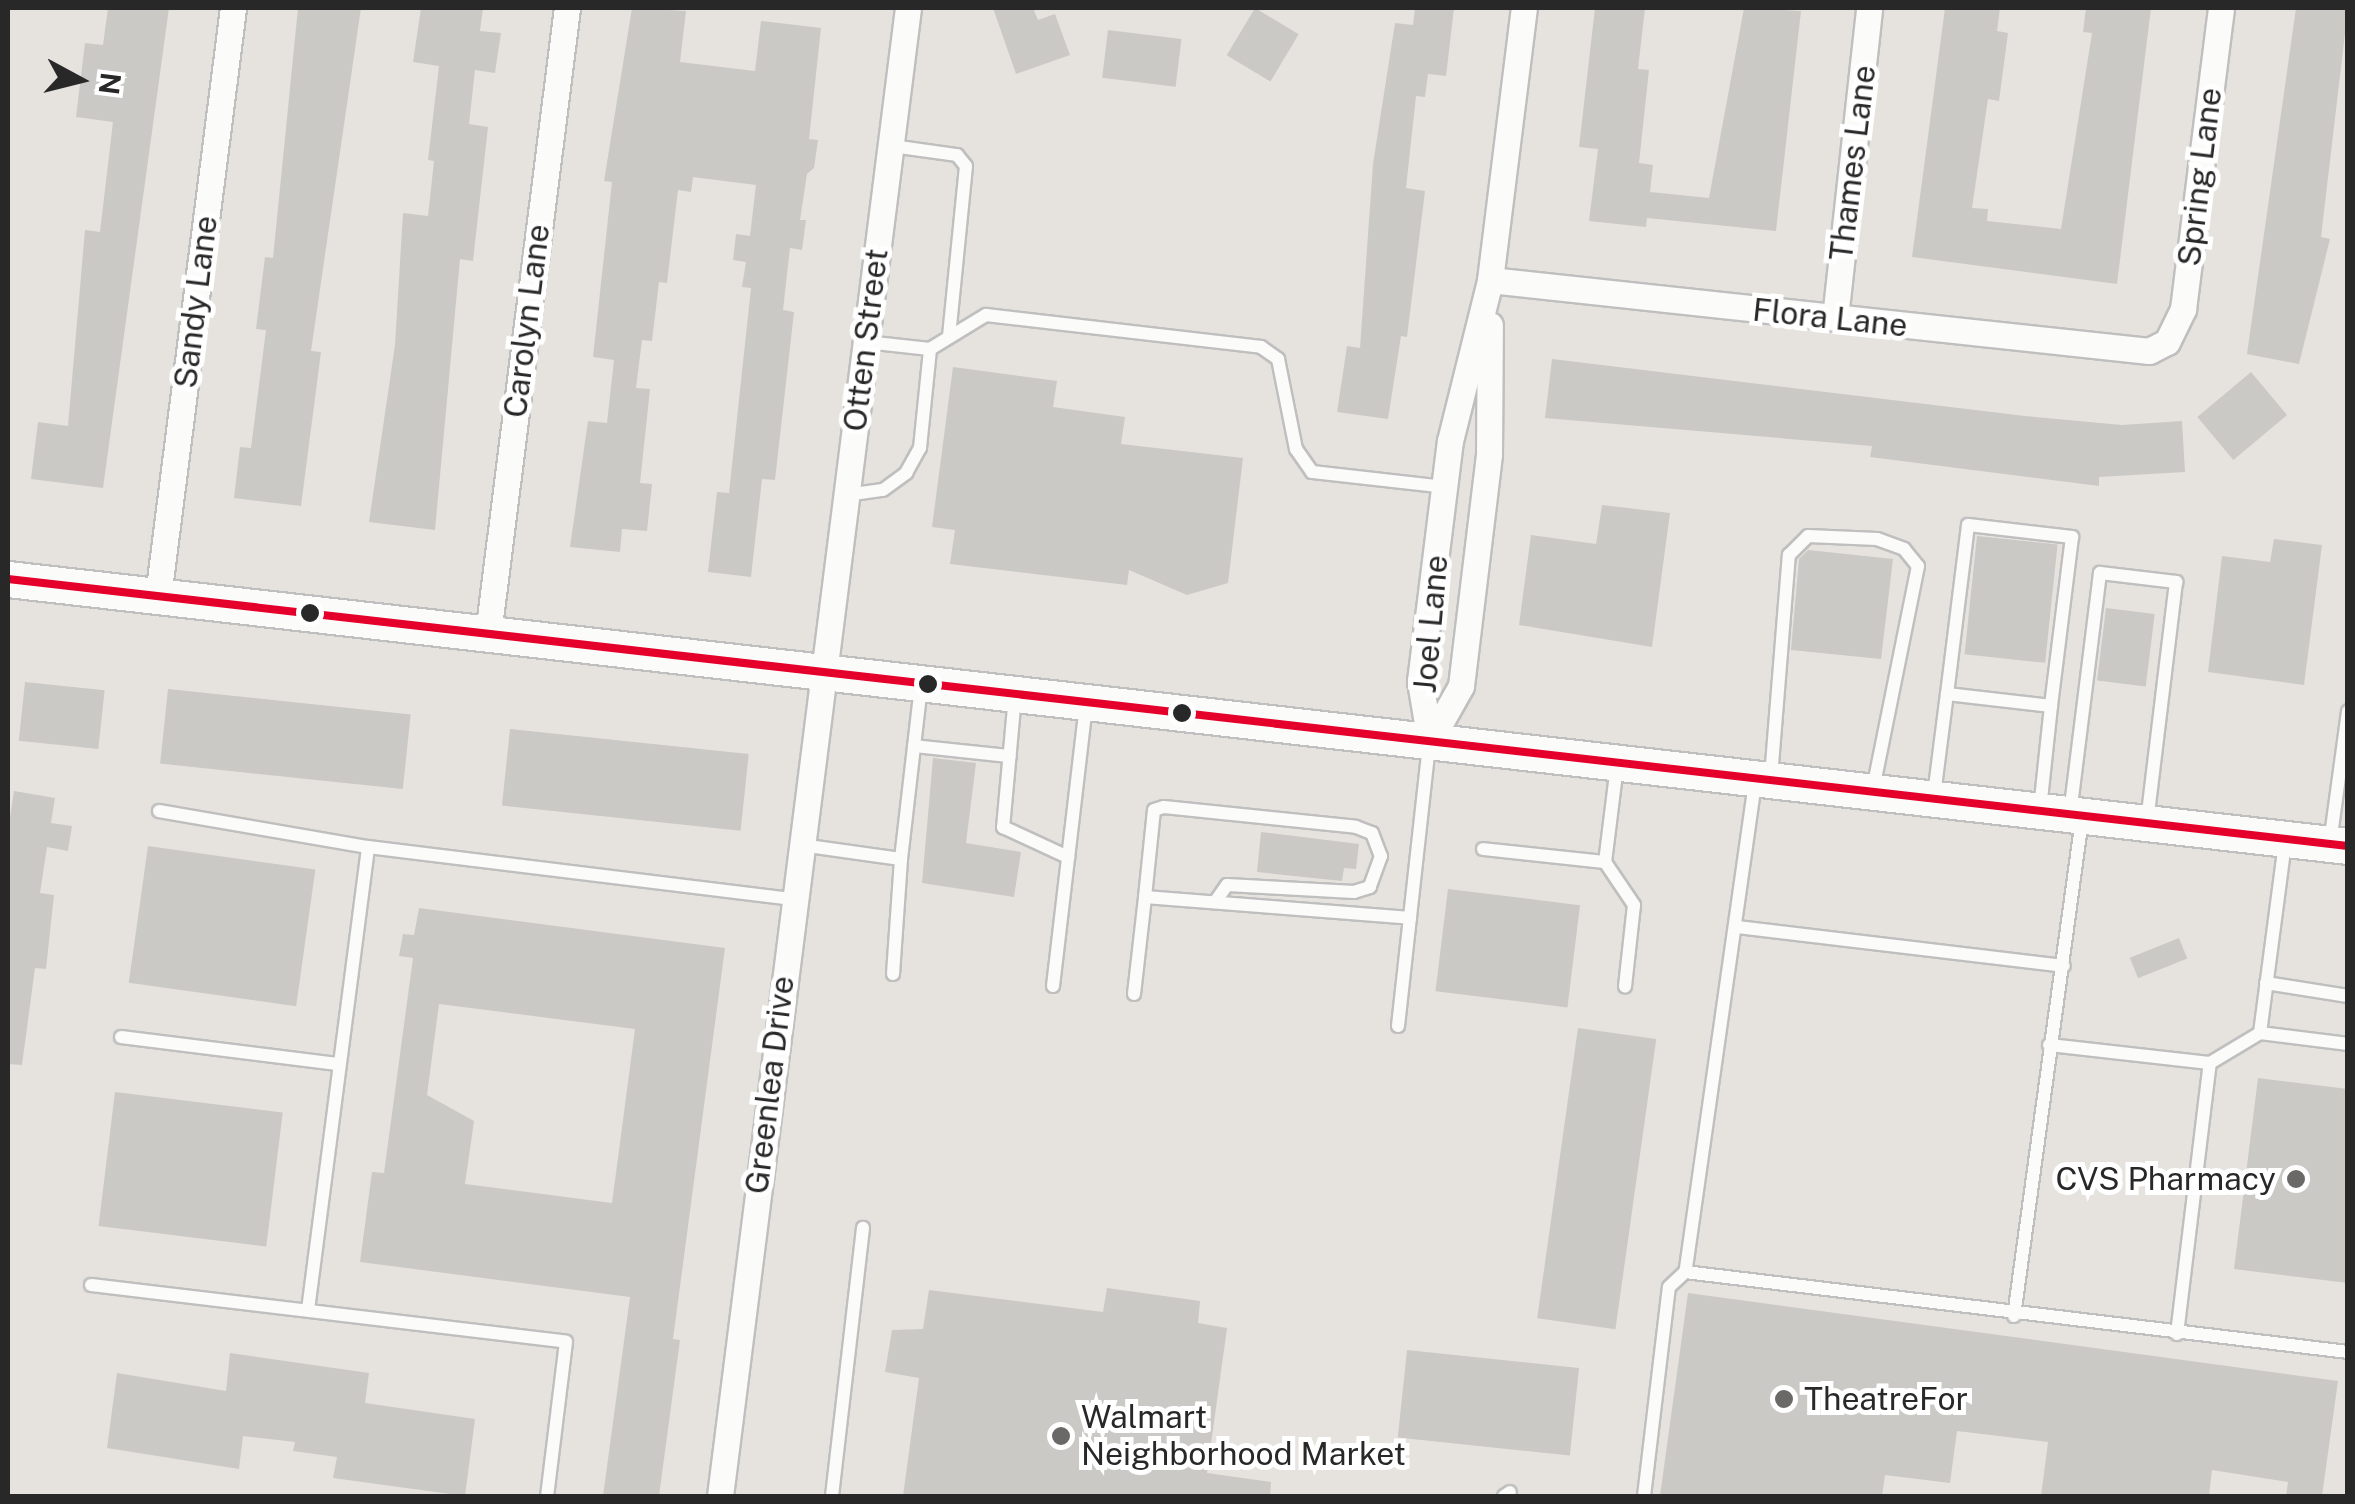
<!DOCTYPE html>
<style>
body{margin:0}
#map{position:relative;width:2355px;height:1504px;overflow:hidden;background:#e6e3de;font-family:"Public Sans",sans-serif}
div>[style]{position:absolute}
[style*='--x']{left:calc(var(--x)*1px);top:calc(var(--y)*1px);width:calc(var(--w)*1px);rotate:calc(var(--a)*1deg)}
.building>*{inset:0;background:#cbc9c5;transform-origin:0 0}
.roads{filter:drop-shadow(2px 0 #c0bfbf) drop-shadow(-2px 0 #c0bfbf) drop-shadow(0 2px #c0bfbf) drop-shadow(0 -2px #c0bfbf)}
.lane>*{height:12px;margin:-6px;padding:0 6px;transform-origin:6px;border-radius:6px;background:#fbfbfa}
.street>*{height:25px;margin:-12.5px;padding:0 12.5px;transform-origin:12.5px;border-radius:12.5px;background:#fbfbfa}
.secondary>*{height:35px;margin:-17.5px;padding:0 17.5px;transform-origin:17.5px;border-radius:17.5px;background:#fbfbfa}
.bus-1>*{height:8px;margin:-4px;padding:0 4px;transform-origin:4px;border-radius:4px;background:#e4002b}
.dots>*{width:28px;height:28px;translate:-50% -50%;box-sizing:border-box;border:5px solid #fff;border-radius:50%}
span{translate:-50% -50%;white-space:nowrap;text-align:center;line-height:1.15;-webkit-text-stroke:10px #fff;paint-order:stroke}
.street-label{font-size:32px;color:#282828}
.poi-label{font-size:32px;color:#282828}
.right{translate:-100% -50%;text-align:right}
.left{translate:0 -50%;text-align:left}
.frame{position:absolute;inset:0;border:10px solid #282828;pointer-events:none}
.north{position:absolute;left:30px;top:30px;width:100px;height:100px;-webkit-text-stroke:8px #fff;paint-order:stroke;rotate:97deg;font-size:28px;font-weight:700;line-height:40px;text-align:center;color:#282828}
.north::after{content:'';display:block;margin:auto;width:35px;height:45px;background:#282828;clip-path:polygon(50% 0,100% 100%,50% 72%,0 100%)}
</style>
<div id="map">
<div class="building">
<i style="clip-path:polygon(108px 8px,169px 8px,103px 488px,31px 479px,38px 422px,68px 426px,85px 230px,100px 232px,113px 122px,76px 117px,85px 43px,103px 45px)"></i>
<i style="clip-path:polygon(298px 8px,361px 8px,311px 351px,321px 352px,301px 506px,234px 498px,240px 447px,251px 448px,266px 330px,256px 329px,265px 257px,273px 258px)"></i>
<i style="clip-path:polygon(421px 8px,483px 8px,480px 31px,501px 33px,495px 73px,475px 70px,469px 124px,488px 127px,473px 261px,460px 259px,435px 530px,369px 522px,395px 345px,403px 213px,428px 216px,434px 161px,428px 160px,439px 66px,413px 62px)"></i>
<i style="clip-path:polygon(632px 8px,686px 11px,680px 62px,755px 71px,761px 21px,821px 28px,809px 139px,818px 140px,814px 168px,807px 174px,800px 220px,806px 220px,802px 250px,790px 248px,783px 310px,794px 312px,775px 480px,762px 479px,751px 577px,708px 572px,717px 492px,729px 493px,751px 288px,742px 287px,746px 262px,733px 260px,736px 234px,750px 236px,756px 185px,693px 177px,691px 192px,678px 190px,667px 283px,659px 282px,652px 341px,642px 340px,636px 388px,650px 389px,640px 483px,652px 484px,647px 531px,622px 529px,620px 552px,570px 547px,588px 421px,607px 423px,614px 360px,593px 357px,612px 182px,604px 181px)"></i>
<i style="clip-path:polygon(993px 8px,1033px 8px,1038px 20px,1055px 14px,1070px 55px,1016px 74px)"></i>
<i style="left:1255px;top:8px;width:51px;height:55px;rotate:31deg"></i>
<i style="clip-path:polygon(1415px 8px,1454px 8px,1446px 76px,1428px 74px,1425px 97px,1416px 96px,1406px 188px,1425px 191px,1407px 337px,1401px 336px,1388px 419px,1337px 412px,1347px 346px,1360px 348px,1373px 164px,1395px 23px,1413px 25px)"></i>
<i style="clip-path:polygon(1595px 8px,1645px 8px,1638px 69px,1649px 70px,1639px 163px,1653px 165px,1650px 192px,1709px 198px,1744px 8px,1801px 11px,1776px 231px,1647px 218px,1646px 227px,1589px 221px,1598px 149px,1579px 147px)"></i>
<i style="clip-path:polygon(1945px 8px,2000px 8px,1997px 31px,2008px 33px,1999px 101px,1988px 99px,1972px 208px,1988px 209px,1987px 221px,2061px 229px,2092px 33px,2083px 32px,2086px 8px,2151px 8px,2117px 284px,1912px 257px)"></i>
<i style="clip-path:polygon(2296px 8px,2348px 8px,2321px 237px,2330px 239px,2299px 364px,2247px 354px)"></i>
<i style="left:1108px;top:30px;width:74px;height:48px;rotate:7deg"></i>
<i style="clip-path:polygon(1552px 359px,2025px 416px,2122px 425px,2182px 421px,2185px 472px,2099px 477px,2099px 486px,1870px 457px,1872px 446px,1545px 418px)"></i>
<i style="clip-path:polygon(953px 367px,1057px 381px,1053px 407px,1125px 417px,1121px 444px,1243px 458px,1228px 583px,1187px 595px,1129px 570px,1127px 585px,950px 564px,955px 530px,932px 527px)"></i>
<i style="left:2251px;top:372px;width:56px;height:70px;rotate:50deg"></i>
<i style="clip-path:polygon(1602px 505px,1670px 513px,1652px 647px,1519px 625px,1531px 535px,1596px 544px)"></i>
<i style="left:1977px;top:536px;width:81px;height:119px;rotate:6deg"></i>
<i style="clip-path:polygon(2274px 539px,2322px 545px,2304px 685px,2208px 672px,2222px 556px,2270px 562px)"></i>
<i style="clip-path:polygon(1808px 550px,1893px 559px,1881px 659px,1791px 650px,1799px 559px)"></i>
<i style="left:2106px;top:608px;width:49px;height:73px;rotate:7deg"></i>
<i style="left:25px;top:682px;width:80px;height:59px;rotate:6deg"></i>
<i style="left:168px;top:689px;width:244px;height:75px;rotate:6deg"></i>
<i style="left:510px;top:729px;width:240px;height:77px;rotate:6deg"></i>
<i style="clip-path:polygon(933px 758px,976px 763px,966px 843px,1021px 852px,1014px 897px,922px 883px)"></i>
<i style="clip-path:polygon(14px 791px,55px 798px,51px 823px,72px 826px,68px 851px,47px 847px,40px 893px,54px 895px,46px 969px,35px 968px,22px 1065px,8px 1064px,8px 831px)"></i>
<i style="clip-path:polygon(1261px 832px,1359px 844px,1356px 869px,1344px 868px,1342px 881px,1257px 872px)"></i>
<i style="left:148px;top:846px;width:169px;height:138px;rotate:8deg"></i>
<i style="left:1448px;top:889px;width:133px;height:103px;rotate:7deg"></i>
<i style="clip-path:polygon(evenodd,419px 908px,725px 948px,673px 1339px,680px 1340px,659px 1496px,603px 1496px,630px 1297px,360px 1262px,372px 1172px,384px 1173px,413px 958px,399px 956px,403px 934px,414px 935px,419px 908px,439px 1004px,635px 1029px,612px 1203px,465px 1184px,474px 1121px,427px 1095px,439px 1004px)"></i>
<i style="left:2179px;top:938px;width:22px;height:53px;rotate:68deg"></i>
<i style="left:1578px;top:1028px;width:79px;height:293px;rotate:8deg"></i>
<i style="clip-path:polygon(2258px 1078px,2348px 1089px,2348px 1283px,2234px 1269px)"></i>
<i style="left:115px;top:1092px;width:169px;height:135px;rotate:7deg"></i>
<i style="clip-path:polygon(1107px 1288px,1200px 1301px,1198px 1323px,1227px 1328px,1207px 1473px,1271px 1482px,1270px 1496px,903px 1496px,919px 1378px,885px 1372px,892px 1330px,923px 1329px,929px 1290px,1103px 1312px)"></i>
<i style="clip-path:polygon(1688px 1293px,2338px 1381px,2322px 1496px,2286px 1496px,2288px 1482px,2212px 1470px,2209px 1496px,2041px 1496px,2048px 1442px,1957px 1431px,1950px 1483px,1885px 1475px,1882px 1496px,1660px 1496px)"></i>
<i style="left:1407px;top:1350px;width:173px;height:88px;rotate:6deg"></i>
<i style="clip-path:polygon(230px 1353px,369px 1373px,365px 1403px,475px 1419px,465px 1496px,333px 1478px,337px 1457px,293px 1451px,295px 1442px,243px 1436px,239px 1469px,107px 1448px,117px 1373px,226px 1391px)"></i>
</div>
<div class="roads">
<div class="lane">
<i style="--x:892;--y:146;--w:66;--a:7.9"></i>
<i style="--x:957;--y:155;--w:14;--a:51"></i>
<i style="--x:966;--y:166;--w:172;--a:95.7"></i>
<i style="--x:866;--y:342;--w:64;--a:6.2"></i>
<i style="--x:930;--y:349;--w:66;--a:-31.3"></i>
<i style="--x:986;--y:315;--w:277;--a:6.6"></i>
<i style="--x:1261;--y:347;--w:21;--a:35"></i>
<i style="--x:1278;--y:359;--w:92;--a:78.7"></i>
<i style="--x:1296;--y:449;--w:28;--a:55"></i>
<i style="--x:1312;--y:472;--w:134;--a:6.4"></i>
<i style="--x:846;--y:495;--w:37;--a:-8"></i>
<i style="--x:883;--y:490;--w:29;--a:-36"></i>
<i style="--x:906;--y:473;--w:29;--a:-61"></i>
<i style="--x:920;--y:448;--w:100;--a:-84.2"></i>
<i style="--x:1947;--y:694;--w:170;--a:-82.9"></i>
<i style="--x:1968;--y:525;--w:105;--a:6.6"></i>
<i style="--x:2072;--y:537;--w:170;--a:97.1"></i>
<i style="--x:1015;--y:696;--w:132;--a:95.2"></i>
<i style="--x:1003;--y:827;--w:72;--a:24.8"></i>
<i style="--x:914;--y:746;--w:96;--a:6"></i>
<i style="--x:1617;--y:766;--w:97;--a:97.1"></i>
<i style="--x:1605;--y:862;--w:52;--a:56"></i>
<i style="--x:1634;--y:905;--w:82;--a:96.3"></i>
<i style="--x:1771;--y:777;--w:223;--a:-85.4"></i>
<i style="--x:1789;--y:555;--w:27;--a:-45"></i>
<i style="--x:1808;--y:536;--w:69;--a:2.5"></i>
<i style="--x:1877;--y:539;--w:29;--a:20"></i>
<i style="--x:1904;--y:549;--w:22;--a:51"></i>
<i style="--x:1918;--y:566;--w:228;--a:101.4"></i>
<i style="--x:1755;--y:783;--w:494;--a:98.1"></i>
<i style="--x:1685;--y:1272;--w:668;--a:6.88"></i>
<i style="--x:1934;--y:795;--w:102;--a:-82.7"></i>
<i style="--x:1947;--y:694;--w:105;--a:6.6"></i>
<i style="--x:2051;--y:706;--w:104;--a:96.1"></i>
<i style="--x:159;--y:811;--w:212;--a:9.8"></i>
<i style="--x:368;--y:847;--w:428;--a:7"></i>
<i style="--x:2070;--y:814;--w:243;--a:-82.9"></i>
<i style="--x:2100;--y:573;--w:77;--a:6.8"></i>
<i style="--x:2176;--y:582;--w:241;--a:96.9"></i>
<i style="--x:2330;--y:843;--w:133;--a:-82.2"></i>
<i style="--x:801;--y:845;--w:101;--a:8"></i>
<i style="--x:901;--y:859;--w:174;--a:-83.4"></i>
<i style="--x:1483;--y:849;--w:123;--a:6.1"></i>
<i style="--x:1145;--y:897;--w:87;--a:-84.1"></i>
<i style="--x:1154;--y:810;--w:10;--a:-17"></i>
<i style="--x:1164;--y:807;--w:193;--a:5.9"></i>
<i style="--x:1356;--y:827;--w:17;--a:21"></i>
<i style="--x:1372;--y:833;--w:25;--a:69"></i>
<i style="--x:1381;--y:856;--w:33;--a:110"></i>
<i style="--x:1370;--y:887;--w:17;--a:163"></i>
<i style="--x:1354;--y:892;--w:127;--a:-176.8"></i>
<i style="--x:1227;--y:885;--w:21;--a:125"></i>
<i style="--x:1737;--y:927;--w:329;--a:6.8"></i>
<i style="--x:893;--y:974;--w:115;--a:-86"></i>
<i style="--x:2266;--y:983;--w:83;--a:9"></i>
<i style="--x:1053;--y:986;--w:285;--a:-83.3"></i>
<i style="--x:1134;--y:994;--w:98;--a:-83.5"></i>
<i style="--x:1145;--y:897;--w:266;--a:4.5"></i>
<i style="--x:1398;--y:1026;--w:284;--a:-83.7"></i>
<i style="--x:2260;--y:1033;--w:89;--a:7.1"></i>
<i style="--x:121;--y:1037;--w:220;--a:7.1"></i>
<i style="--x:2049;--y:1045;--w:162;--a:6.4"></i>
<i style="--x:91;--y:1285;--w:478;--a:6.8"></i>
<i style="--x:566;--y:1342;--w:155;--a:97"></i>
<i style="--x:308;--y:1310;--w:467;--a:-82.6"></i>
<i style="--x:2014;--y:1316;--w:502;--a:-82.21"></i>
<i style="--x:2177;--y:1334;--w:273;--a:-83.1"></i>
<i style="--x:2210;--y:1063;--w:58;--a:-31"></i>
<i style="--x:2260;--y:1033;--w:193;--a:-82.5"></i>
<i style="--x:832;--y:1496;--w:270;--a:-83.4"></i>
<i style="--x:1504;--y:1496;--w:7;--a:-34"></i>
<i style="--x:1644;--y:1496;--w:210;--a:-83.2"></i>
<i style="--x:1669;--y:1287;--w:22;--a:-43"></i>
</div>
<div class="street">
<i style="--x:1490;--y:280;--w:663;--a:6.15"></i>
<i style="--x:2149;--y:351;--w:20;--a:-27"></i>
<i style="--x:2167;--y:342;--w:37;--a:-64"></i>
<i style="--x:2183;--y:309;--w:303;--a:-82.8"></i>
<i style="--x:1835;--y:318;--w:312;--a:-83.7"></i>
<i style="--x:158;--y:596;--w:593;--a:-82.73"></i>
<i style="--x:488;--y:634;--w:631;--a:-82.81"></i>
<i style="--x:1430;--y:741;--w:61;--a:-99.5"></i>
<i style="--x:1420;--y:681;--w:242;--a:-82.9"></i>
<i style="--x:1450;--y:441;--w:166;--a:-76"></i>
<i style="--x:1490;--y:280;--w:274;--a:-82.9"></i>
<i style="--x:1430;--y:741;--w:63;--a:-60.6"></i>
<i style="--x:1461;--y:686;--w:234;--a:-83.1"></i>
<i style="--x:1489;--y:454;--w:129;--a:-89.6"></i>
<i style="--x:720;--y:1496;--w:1500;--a:-82.8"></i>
</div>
<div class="secondary">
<i style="--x:8;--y:579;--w:2355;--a:6.51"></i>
</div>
</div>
<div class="bus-1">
<i style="--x:8;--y:579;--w:2355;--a:6.51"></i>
</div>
<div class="dots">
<i style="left:310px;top:613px;background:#282828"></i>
<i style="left:928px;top:684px;background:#282828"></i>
<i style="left:1182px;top:713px;background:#282828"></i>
<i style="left:2296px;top:1179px;background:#6a6968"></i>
<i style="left:1784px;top:1399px;background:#6a6968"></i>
<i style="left:1061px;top:1436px;background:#6a6968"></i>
</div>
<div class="street-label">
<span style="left:1853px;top:163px;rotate:-83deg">Thames Lane</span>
<span style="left:2200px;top:177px;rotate:-83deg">Spring Lane</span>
<span style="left:196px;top:302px;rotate:-83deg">Sandy Lane</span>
<span style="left:1830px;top:318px;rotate:6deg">Flora Lane</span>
<span style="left:527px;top:321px;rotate:-83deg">Carolyn Lane</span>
<span style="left:866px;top:340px;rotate:-83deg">Otten Street</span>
<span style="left:1431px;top:624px;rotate:-85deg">Joel Lane</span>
<span style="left:770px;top:1085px;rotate:-83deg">Greenlea Drive</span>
</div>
<div class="poi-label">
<span class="right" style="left:2276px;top:1179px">CVS Pharmacy</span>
<span class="left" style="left:1804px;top:1399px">TheatreFor</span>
<span class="left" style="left:1081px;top:1436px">Walmart<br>Neighborhood Market</span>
</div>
<div class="frame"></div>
<div class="north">N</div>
</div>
